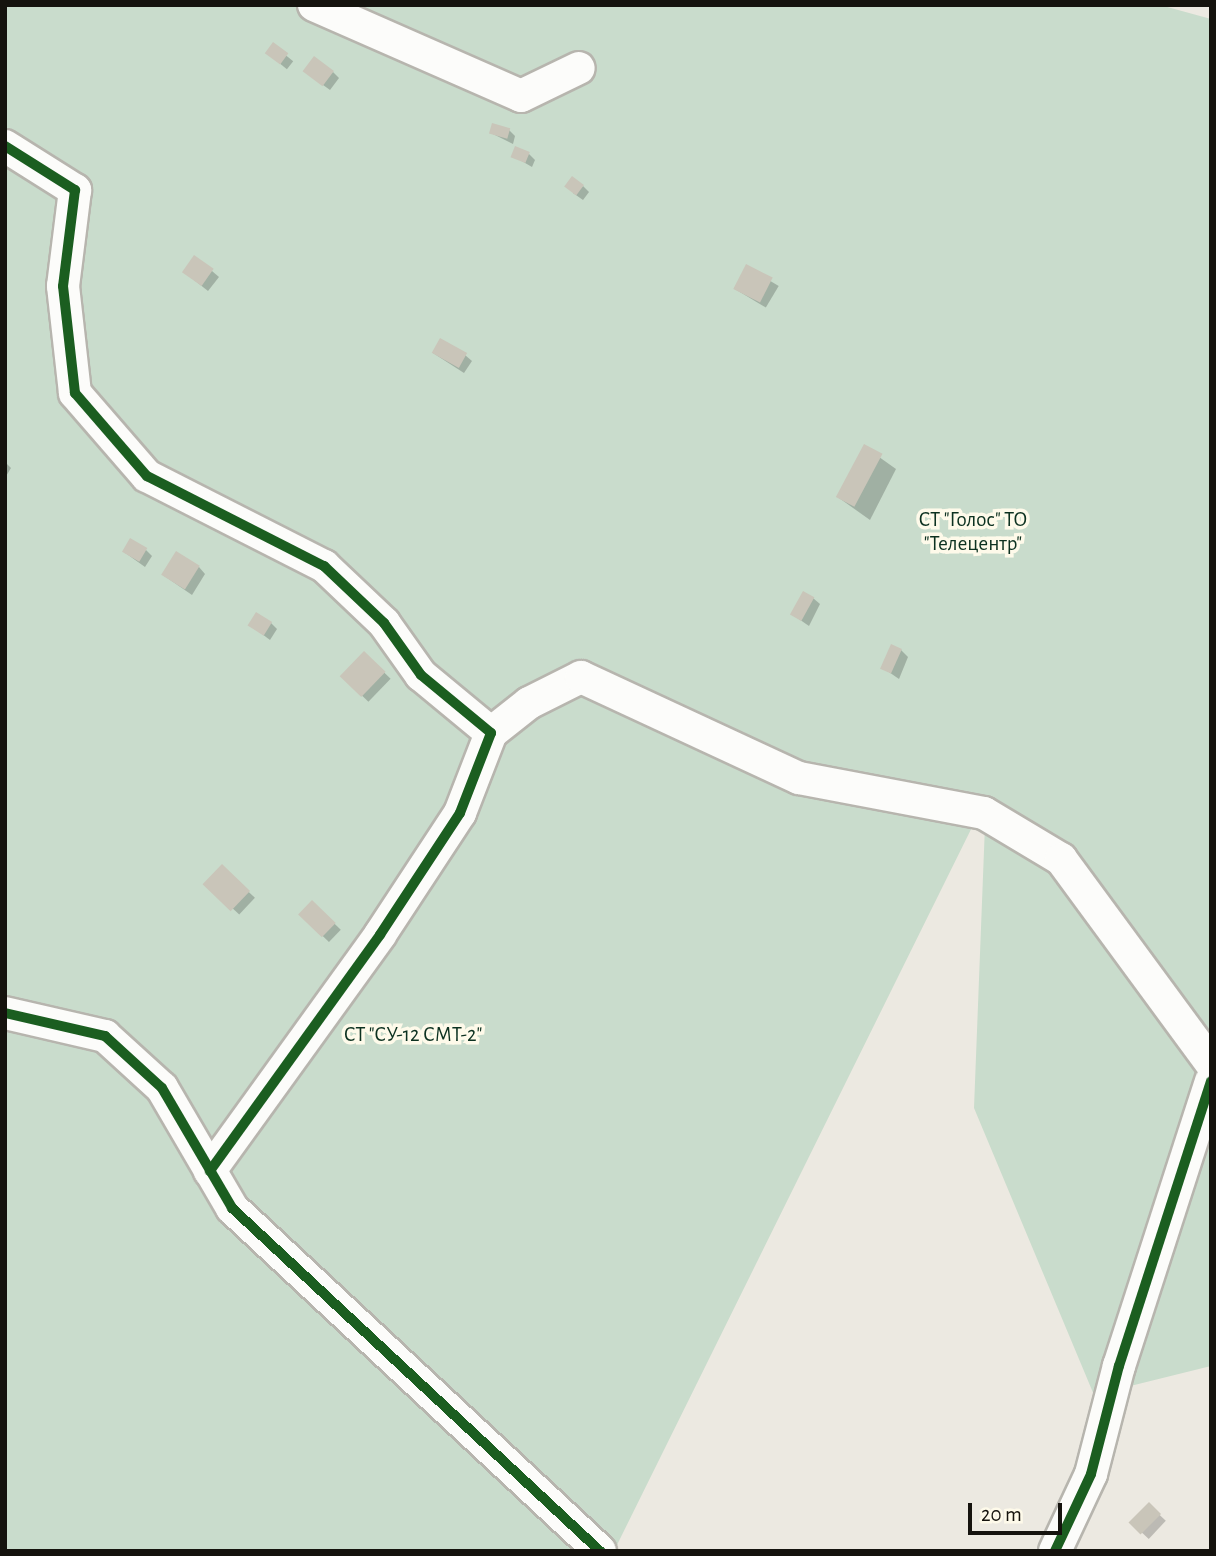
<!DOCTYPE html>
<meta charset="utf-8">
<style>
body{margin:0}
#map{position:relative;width:1216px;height:1556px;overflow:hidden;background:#ece9e1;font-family:"Alegreya Sans",sans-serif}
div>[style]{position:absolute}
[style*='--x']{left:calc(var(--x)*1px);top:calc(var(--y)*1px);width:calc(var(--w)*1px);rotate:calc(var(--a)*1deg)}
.green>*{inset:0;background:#c9dccc}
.shadow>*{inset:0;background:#0003;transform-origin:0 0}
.building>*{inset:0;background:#c9c5b9;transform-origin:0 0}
.roads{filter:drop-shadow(2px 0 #b7b5ae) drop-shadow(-2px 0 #b7b5ae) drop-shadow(0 2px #b7b5ae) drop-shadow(0 -2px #b7b5ae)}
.minor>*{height:32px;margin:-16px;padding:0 16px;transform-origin:16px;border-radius:16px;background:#fcfcfa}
.cycleway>*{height:10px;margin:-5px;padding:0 5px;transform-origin:5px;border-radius:5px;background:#1b5e20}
span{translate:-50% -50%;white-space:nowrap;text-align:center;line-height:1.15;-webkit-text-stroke:7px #fefaea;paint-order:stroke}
.park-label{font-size:21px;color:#0c3120}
.frame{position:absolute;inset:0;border:7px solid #15130e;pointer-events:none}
.scale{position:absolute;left:968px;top:1503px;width:94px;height:32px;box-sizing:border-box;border:4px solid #15130e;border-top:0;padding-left:9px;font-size:21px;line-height:24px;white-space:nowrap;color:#15130e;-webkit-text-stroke:5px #fefaea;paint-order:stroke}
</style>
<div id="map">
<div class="green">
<i style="clip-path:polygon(5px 5px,1160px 5px,1211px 19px,1211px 1366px,1094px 1395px,974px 1108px,986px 799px,614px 1551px,5px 1551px)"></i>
</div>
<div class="shadow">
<i style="left:273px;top:45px;width:26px;height:10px;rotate:39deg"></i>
<i style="clip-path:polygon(333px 72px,339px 78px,330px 90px,312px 77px)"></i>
<i style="clip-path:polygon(509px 130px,515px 136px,513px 144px,491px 133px)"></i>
<i style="clip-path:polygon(529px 154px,535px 160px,532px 167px,513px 156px)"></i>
<i style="clip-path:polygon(583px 186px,589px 192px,583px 200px,573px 193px)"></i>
<i style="left:747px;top:267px;width:37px;height:25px;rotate:31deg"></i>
<i style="clip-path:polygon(212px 271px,219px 277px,208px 291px,184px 272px)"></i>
<i style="clip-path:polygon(433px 353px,465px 355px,472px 361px,464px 373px)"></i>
<i style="clip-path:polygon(865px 447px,896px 469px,870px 520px,839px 498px)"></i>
<i style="clip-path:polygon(5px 462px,11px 468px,5px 478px)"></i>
<i style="clip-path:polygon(146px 550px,152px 556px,145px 567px,124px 552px)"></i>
<i style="clip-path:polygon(199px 567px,205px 574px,192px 595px,163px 575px)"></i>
<i style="clip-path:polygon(813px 598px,820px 604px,809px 626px,793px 615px)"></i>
<i style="clip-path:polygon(271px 623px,277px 629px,270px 640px,250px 625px)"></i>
<i style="clip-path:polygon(901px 650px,908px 657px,899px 679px,883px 668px)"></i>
<i style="left:364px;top:653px;width:37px;height:32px;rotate:44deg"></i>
<i style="left:222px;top:867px;width:45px;height:23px;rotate:43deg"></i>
<i style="left:312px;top:902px;width:40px;height:17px;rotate:44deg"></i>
<i style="left:1149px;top:1505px;width:23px;height:25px;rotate:43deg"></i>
</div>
<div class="building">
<i style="left:273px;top:42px;width:19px;height:14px;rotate:36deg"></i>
<i style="left:314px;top:56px;width:25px;height:19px;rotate:37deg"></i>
<i style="left:492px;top:123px;width:19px;height:11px;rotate:16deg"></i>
<i style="left:515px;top:146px;width:16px;height:12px;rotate:22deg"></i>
<i style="left:572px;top:176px;width:15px;height:13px;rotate:37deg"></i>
<i style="left:194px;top:255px;width:24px;height:21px;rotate:35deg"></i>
<i style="left:746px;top:264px;width:30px;height:28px;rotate:27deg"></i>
<i style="left:440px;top:338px;width:31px;height:17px;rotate:29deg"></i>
<i style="left:864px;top:444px;width:21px;height:60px;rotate:28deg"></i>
<i style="left:130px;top:538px;width:20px;height:16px;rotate:30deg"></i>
<i style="left:176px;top:551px;width:28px;height:28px;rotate:32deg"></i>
<i style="left:803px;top:591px;width:13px;height:27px;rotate:29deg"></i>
<i style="left:256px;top:612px;width:19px;height:16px;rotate:32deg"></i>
<i style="left:891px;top:644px;width:12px;height:27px;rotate:24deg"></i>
<i style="left:364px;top:651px;width:30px;height:35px;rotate:44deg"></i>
<i style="left:222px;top:864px;width:39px;height:28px;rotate:44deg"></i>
<i style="left:312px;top:900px;width:33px;height:20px;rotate:44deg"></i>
<i style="left:1149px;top:1502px;width:17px;height:29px;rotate:45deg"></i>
</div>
<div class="roads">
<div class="minor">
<i style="--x:314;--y:5;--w:226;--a:23.7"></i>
<i style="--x:521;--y:96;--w:64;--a:-25.8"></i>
<i style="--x:5;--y:146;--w:83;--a:32.2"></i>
<i style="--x:75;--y:190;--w:97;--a:97.1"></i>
<i style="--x:63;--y:286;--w:108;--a:83.6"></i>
<i style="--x:75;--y:393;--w:110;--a:49.1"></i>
<i style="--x:147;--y:476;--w:199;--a:27"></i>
<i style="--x:324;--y:566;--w:83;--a:43.5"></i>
<i style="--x:384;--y:623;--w:64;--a:54.6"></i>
<i style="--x:421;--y:675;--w:91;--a:39.6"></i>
<i style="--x:491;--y:733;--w:86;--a:111.2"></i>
<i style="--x:460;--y:813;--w:146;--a:123.3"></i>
<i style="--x:380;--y:935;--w:291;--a:125.8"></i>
<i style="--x:491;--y:733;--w:48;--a:-38.3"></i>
<i style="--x:529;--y:703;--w:58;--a:-26.6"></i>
<i style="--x:581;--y:677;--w:240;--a:24.9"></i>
<i style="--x:799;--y:778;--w:188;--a:10.7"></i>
<i style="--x:984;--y:813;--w:90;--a:30.9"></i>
<i style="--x:1061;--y:859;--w:253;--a:53.7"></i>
<i style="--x:5;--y:1013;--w:103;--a:13"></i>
<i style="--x:105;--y:1036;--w:77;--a:42.4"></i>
<i style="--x:162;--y:1088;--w:139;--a:59.7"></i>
<i style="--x:232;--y:1208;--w:503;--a:42.99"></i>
<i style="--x:1055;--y:1551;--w:85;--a:-64.9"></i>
<i style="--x:1091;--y:1474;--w:112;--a:-75.5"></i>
<i style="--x:1119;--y:1366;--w:299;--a:-72.1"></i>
</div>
</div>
<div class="cycleway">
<i style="--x:5;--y:146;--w:83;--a:32.2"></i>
<i style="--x:75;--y:190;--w:97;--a:97.1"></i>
<i style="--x:63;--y:286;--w:108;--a:83.6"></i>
<i style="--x:75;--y:393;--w:110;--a:49.1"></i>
<i style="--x:147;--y:476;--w:199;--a:27"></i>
<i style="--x:324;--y:566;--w:83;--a:43.5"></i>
<i style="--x:384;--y:623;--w:64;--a:54.6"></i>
<i style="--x:421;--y:675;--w:91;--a:39.6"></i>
<i style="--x:491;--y:733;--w:86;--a:111.2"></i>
<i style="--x:460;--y:813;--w:146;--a:123.3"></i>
<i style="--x:380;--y:935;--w:291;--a:125.8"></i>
<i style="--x:5;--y:1013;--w:103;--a:13"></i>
<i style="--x:105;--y:1036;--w:77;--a:42.4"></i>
<i style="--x:162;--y:1088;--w:139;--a:59.7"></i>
<i style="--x:232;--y:1208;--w:503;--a:42.99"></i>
<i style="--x:1055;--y:1551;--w:85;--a:-64.9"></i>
<i style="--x:1091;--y:1474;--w:112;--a:-75.5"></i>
<i style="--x:1119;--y:1366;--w:299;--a:-72.1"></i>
</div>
<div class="park-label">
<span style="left:973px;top:532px">СТ "Голос" ТО<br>"Телецентр"</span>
<span style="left:413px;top:1035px">СТ "СУ-12 СМТ-2"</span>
</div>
<div class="frame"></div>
<div class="scale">20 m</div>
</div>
